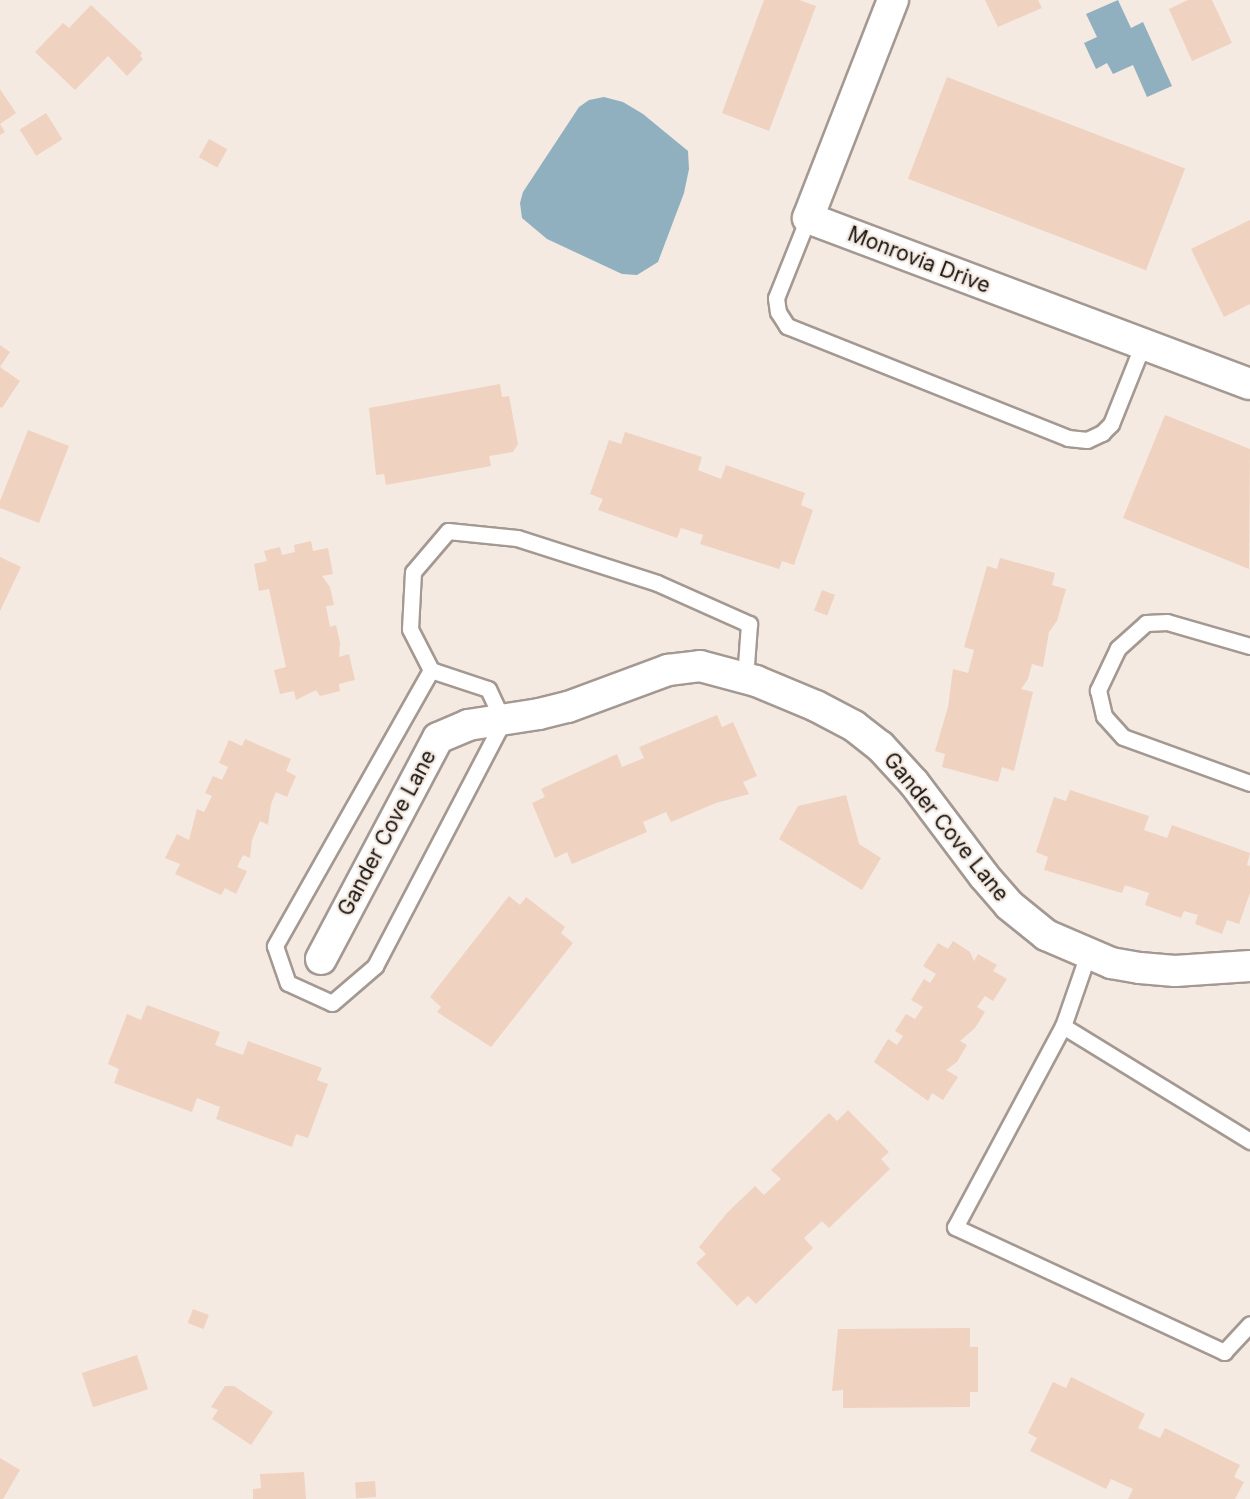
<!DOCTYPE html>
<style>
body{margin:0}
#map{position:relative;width:1250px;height:1499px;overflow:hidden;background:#f5eae2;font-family:Inter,sans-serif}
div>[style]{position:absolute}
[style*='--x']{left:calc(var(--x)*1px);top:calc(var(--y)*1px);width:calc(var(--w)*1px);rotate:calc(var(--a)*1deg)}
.water>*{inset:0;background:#90b0bf}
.building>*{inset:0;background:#efd2bf;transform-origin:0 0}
.roads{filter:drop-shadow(2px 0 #a49992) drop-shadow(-2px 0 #a49992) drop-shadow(0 2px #a49992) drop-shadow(0 -2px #a49992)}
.lane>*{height:15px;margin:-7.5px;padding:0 7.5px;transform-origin:7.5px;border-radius:7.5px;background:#fff}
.street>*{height:30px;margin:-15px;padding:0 15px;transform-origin:15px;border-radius:15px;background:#fff}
span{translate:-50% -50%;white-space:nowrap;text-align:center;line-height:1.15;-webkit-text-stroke:4.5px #f5eae2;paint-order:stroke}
.street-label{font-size:21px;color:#161310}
</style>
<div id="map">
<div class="water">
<i style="clip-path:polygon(1118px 0,1131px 28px,1143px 22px,1172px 86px,1147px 97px,1133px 65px,1113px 74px,1107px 63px,1096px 69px,1084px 43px,1097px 37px,1086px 14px)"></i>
<i style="clip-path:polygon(604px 97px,623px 102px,643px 114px,688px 151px,689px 169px,684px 193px,658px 262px,637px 275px,622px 274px,547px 239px,522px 218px,520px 203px,523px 192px,579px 107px,589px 100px)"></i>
</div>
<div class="building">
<i style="clip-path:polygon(764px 0,799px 0,816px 6px,769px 131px,722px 113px)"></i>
<i style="clip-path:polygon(985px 0,1038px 0,1042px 8px,998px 27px)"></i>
<i style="clip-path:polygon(1188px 0,1212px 0,1232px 43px,1192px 61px,1169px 9px)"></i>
<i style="clip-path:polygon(91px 5px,142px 53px,140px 56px,143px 59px,127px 76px,108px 56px,75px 90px,35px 52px,63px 23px,69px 28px)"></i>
<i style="left:947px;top:77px;width:255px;height:109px;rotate:21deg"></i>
<i style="clip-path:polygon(0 89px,16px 113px,0 124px,5px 132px,0 135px)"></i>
<i style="left:46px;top:113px;width:31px;height:31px;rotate:58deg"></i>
<i style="left:209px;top:139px;width:21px;height:21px;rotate:29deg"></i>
<i style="clip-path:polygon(1250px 220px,1250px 304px,1224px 317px,1191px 249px)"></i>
<i style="clip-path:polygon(0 345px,10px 352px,0 367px)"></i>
<i style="clip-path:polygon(0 367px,20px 381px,2px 408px,0 407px)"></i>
<i style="clip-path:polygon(500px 384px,502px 397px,509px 396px,518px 444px,513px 452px,489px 456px,491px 466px,386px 485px,384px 474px,376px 475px,369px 408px)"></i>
<i style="clip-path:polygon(1165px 415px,1250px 449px,1249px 569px,1123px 518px)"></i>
<i style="clip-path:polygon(28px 430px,69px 446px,39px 523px,0 508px,0 501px)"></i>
<i style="clip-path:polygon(625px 432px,702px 457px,698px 470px,721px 479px,726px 465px,805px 493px,801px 505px,813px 510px,794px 565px,782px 561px,779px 569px,700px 544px,703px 535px,681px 528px,677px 538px,598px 510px,603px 499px,590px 494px,609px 440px,621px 444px)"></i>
<i style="clip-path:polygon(311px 541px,313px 551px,328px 548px,333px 574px,322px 576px,330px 587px,334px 605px,326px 606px,330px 627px,336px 625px,340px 643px,339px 657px,349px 654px,355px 680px,339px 684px,340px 691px,320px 696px,316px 690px,296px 700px,294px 691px,280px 694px,274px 670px,286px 667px,269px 589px,259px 591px,254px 564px,267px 561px,264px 551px,280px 547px,282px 555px,295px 552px,294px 545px)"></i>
<i style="clip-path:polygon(0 557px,21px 567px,0 611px)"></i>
<i style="clip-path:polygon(1000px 558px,1055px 573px,1052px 585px,1066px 589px,1057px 621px,1049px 632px,1043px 667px,1032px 664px,1028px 679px,1021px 689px,1033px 692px,1014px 771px,1002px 767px,998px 782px,942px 767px,945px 754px,935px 751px,948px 707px,953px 669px,968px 673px,974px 650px,964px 647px,987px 566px,997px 569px)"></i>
<i style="left:822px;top:590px;width:14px;height:22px;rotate:21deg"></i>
<i style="clip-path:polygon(717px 715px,722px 727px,733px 722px,757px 776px,743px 782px,749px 794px,716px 803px,671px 822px,666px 812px,643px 822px,647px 832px,572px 864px,567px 852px,555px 858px,532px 803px,545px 797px,541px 789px,617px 754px,622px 767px,644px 758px,639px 747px)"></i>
<i style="clip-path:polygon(245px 739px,291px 759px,286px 771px,296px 776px,287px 797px,276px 792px,271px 804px,268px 825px,260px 821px,252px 840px,250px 858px,243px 855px,237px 867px,247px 871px,236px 894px,225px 888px,221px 895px,175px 874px,180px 864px,165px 858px,177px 834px,189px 840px,197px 809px,204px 812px,212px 796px,205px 793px,213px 776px,222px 780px,228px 767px,219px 763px,229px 740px,242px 746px)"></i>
<i style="clip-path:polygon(1070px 790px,1149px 816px,1144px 830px,1167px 838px,1172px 825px,1250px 853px,1247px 865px,1250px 866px,1250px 893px,1239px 924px,1227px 920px,1222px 934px,1195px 924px,1198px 915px,1184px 911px,1181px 918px,1145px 905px,1149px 893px,1125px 885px,1122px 893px,1044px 870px,1048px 857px,1036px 852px,1054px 797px,1066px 801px)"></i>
<i style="clip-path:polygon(846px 795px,859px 844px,881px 858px,862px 890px,779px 839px,798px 806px)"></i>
<i style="clip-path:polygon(509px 896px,520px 905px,526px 897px,565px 927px,561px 933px,573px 943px,491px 1047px,437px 1012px,441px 1007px,430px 997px)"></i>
<i style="clip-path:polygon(953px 941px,970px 952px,974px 961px,978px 954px,997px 965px,993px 971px,1007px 979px,993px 1001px,985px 996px,977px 1007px,985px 1012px,975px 1028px,960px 1041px,967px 1045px,957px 1062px,946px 1070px,958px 1077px,943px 1100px,932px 1093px,928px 1101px,874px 1062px,888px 1039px,897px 1045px,903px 1036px,895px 1031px,906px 1014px,915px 1019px,923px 1007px,911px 1000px,924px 979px,930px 983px,936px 974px,923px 966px,938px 943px,948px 949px)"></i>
<i style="clip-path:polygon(147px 1005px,220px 1032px,215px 1045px,243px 1055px,248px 1041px,322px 1068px,317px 1080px,328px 1084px,308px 1138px,296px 1134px,292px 1147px,216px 1119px,220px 1107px,197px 1098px,192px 1112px,114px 1083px,119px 1069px,108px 1064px,127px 1014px,141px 1020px)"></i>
<i style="clip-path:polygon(848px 1110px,889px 1152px,881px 1159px,890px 1169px,829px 1228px,822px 1221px,804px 1238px,813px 1248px,756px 1304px,748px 1296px,737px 1306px,696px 1263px,706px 1254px,699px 1247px,727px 1213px,755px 1186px,764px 1195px,781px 1179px,771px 1170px,829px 1113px,837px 1121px)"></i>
<i style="left:193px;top:1309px;width:17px;height:15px;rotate:21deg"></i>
<i style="clip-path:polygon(970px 1328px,970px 1347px,978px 1347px,978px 1392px,970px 1392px,970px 1407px,843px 1408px,843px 1390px,832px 1391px,838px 1329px)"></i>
<i style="left:137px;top:1355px;width:36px;height:58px;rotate:72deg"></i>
<i style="clip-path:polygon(1071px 1377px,1145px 1414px,1138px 1428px,1160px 1438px,1165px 1428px,1240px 1465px,1234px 1477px,1244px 1482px,1235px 1499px,1128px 1499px,1133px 1489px,1111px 1479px,1106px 1489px,1030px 1451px,1037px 1438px,1028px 1433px,1053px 1382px,1066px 1388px)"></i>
<i style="clip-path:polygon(225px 1386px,234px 1386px,273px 1412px,251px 1445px,212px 1419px,218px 1410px,211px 1407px)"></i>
<i style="clip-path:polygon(0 1458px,20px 1470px,3px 1499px,0 1499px)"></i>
<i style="clip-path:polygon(304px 1472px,306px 1499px,253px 1499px,253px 1489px,261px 1488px,260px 1474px)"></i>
<i style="left:375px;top:1481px;width:16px;height:20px;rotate:86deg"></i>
</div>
<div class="roads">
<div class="lane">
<i style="--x:808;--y:218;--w:86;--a:111.8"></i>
<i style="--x:776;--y:298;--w:14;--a:82"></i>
<i style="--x:778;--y:312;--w:17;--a:57"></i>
<i style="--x:787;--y:326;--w:302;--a:21.7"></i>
<i style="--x:1068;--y:438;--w:19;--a:6"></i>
<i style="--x:1087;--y:440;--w:17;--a:-25"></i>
<i style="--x:1102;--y:433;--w:13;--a:-45"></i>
<i style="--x:1111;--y:424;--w:86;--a:-68.2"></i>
<i style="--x:1250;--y:646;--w:86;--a:-163.9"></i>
<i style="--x:1167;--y:622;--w:21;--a:177"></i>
<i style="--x:1146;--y:623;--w:38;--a:138"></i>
<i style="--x:1118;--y:648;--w:47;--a:115.5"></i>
<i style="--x:1098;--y:690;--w:27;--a:77"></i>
<i style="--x:1104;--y:716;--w:28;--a:48"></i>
<i style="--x:1123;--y:737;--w:135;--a:19.9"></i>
<i style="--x:431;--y:670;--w:317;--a:119.5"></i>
<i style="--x:275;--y:946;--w:39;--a:71"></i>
<i style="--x:288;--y:983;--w:48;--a:24.4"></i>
<i style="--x:332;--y:1003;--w:57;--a:-40.7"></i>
<i style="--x:375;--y:966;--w:276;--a:-62.4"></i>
<i style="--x:503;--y:721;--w:35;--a:-115"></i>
<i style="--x:488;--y:689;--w:60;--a:-161.6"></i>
<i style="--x:431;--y:670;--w:46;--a:-117.1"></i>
<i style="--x:410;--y:629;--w:57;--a:-87"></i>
<i style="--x:413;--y:572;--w:54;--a:-49.5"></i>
<i style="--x:448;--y:531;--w:69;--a:5.8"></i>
<i style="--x:517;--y:538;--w:147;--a:17.8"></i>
<i style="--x:657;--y:583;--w:101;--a:24"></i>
<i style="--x:749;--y:624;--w:54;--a:94.2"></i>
<i style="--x:1088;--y:954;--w:76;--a:109.1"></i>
<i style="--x:1063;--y:1026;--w:228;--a:118.2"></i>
<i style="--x:955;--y:1227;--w:297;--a:24.9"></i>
<i style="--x:1224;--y:1352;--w:38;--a:-47"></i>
<i style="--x:1063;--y:1026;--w:220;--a:31.6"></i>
</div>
<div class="street">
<i style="--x:893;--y:0;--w:234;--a:111.3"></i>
<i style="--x:808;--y:218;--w:472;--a:20.6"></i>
<i style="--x:321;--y:959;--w:250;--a:-62.1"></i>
<i style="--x:438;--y:738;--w:33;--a:-23"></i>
<i style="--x:468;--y:725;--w:72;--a:-8.8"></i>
<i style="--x:539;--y:714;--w:30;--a:-14"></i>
<i style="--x:568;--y:707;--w:107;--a:-20.3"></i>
<i style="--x:668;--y:670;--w:32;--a:-7"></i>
<i style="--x:700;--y:666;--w:58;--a:15"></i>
<i style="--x:756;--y:681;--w:65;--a:22.6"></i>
<i style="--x:816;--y:706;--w:43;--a:27.8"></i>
<i style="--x:854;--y:726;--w:33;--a:38"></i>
<i style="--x:880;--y:746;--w:50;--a:47.4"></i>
<i style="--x:914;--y:783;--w:116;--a:53"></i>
<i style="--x:984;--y:876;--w:38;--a:49"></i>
<i style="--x:1009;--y:905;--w:48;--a:39"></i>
<i style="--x:1046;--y:935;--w:71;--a:23.3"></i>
<i style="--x:1111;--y:963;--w:29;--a:10"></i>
<i style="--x:1140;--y:968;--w:35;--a:5"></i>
<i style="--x:1175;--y:971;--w:75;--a:-3.8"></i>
</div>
</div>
<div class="street-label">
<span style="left:919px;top:260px;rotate:21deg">Monrovia Drive</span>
<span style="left:946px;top:827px;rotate:51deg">Gander Cove Lane</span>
<span style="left:387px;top:833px;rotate:-62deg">Gander Cove Lane</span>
</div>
</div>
